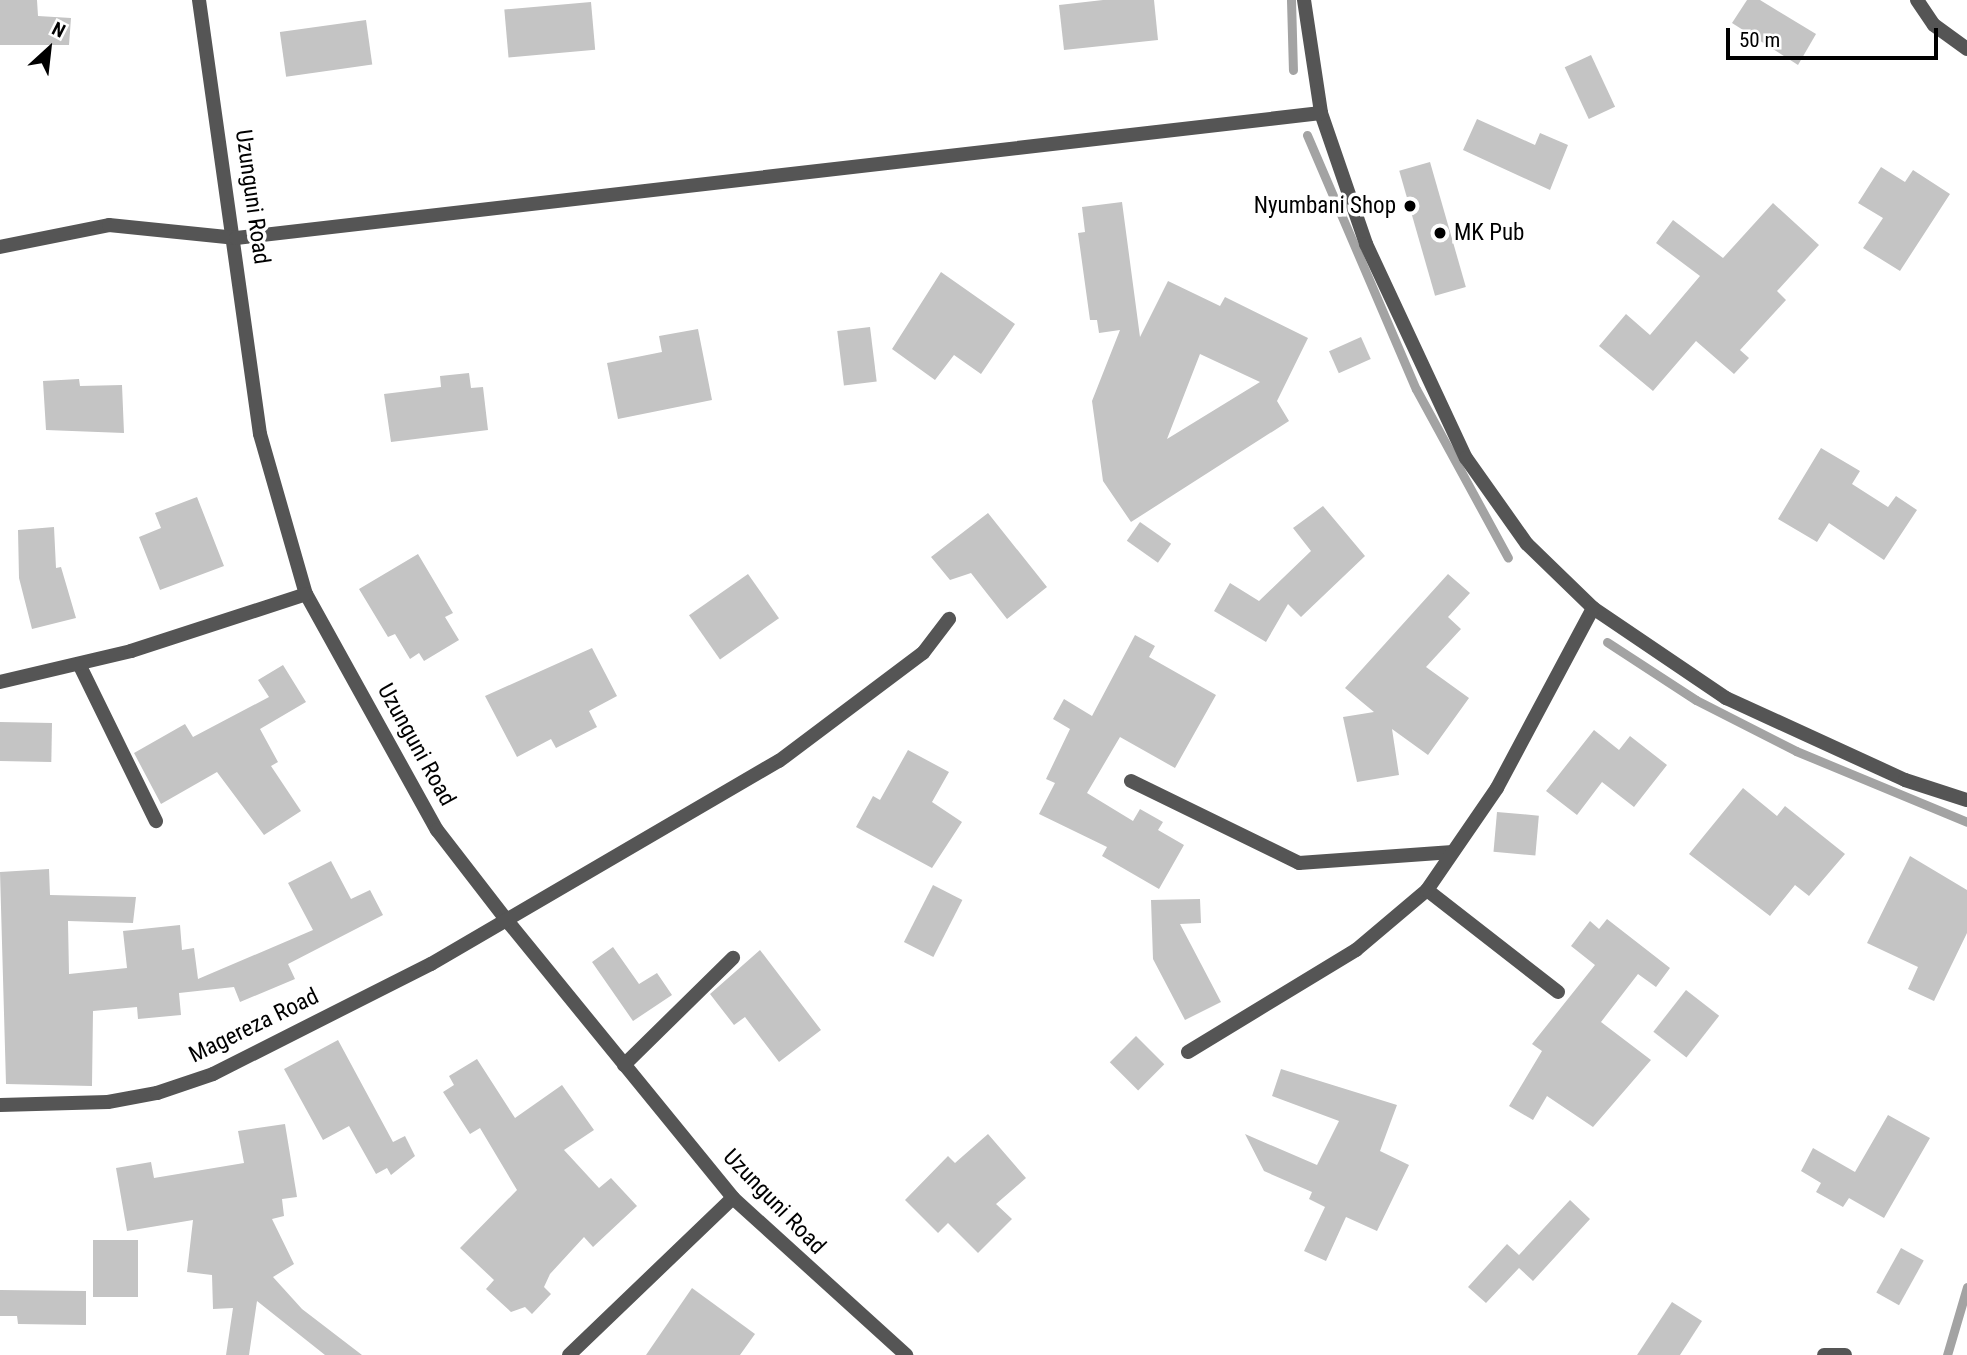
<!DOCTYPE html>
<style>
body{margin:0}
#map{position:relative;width:1967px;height:1355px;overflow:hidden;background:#fff;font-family:"Roboto Condensed",sans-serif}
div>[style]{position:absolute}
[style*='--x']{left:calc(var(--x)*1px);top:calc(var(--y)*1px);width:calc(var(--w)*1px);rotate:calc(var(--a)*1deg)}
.stream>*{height:9px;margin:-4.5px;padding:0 4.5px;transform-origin:4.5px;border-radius:4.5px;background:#a3a3a3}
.building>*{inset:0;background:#c4c4c4;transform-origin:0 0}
.lane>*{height:14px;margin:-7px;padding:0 7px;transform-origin:7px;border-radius:7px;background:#555}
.street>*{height:14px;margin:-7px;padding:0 7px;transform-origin:7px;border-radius:7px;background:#555}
.dots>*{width:19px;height:19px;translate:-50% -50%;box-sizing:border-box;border:4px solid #fff;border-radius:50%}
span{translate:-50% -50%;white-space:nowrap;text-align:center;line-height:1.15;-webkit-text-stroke:7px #fff;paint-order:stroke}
.street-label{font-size:23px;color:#000}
.poi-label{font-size:23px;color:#000}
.right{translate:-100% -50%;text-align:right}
.left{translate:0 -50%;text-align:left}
.north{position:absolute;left:14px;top:14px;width:70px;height:70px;-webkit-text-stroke:5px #fff;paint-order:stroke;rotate:27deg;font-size:19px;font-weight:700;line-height:28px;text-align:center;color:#000}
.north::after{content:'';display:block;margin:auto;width:24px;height:32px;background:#000;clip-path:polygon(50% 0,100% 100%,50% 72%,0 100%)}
.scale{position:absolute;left:1726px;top:28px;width:212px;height:32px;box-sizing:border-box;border:4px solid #000;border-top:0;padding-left:9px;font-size:21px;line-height:24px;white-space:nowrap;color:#000;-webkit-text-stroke:5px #fff;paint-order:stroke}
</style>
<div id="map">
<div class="stream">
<i style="--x:1291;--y:0;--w:70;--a:88.4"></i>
<i style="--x:1307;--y:135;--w:276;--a:66.8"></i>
<i style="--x:1416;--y:389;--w:192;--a:61.4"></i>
<i style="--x:1607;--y:642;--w:106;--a:33.1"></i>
<i style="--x:1696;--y:700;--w:112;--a:27"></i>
<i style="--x:1796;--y:751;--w:185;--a:22.5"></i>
<i style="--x:1947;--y:1355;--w:71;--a:-73.6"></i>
</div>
<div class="building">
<i style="clip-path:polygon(0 0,37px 0,38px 16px,71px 18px,69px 45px,0 45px)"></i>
<i style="clip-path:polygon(1103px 0,1154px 0,1158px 40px,1064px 50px,1059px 5px)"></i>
<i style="clip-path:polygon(1747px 0,1760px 0,1816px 34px,1798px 65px,1732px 23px)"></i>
<i style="left:591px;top:2px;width:48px;height:87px;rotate:85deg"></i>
<i style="left:366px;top:20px;width:45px;height:87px;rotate:82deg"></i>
<i style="left:1591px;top:55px;width:57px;height:29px;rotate:65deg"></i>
<i style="clip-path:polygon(1477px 119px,1535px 145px,1540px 133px,1568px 145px,1550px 190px,1463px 150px)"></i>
<i style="left:1430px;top:162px;width:130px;height:32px;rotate:74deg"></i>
<i style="clip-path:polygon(1881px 167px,1905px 182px,1913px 170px,1950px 194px,1900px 271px,1863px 248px,1883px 218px,1858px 203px)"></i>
<i style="clip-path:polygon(evenodd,1122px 202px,1140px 337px,1168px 281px,1220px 306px,1225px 297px,1308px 338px,1277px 401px,1289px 421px,1131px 522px,1103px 481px,1092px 401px,1120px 330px,1099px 333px,1097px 320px,1090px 320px,1078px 233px,1085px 232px,1082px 207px,1122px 202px,1200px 354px,1260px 382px,1167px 439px,1200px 354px)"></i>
<i style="clip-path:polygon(1773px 203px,1819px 245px,1777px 291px,1786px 300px,1740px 350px,1749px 358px,1734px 374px,1696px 341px,1653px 391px,1599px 346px,1626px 314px,1650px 335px,1700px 276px,1656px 243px,1673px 220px,1723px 258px)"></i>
<i style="clip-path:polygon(941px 272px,1015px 324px,981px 374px,954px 355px,935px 380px,892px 349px)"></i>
<i style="left:870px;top:327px;width:55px;height:33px;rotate:83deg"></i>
<i style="clip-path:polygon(698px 329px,712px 400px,618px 419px,607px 363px,662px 352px,659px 336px)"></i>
<i style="left:1361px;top:337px;width:24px;height:35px;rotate:66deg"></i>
<i style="clip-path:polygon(469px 373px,471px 388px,483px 387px,488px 430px,391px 442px,384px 394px,441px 387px,440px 376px)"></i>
<i style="clip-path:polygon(79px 379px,80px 386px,122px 385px,124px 433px,46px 430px,43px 381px)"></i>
<i style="clip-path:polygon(1821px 448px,1860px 471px,1852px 484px,1888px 507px,1896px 496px,1917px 510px,1884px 560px,1829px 523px,1817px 542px,1778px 519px)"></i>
<i style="clip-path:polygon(197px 497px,224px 566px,160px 590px,139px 537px,161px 528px,155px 513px)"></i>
<i style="clip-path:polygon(1323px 506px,1365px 556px,1301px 617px,1288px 604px,1266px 642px,1214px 611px,1230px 583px,1259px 601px,1311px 551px,1293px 528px)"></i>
<i style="clip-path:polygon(988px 513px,1047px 587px,1007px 619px,971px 573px,950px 580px,931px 557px)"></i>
<i style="left:1140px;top:522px;width:38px;height:23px;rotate:35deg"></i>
<i style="clip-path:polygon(54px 527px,56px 568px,61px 567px,76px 618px,32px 629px,19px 578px,18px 530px)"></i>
<i style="clip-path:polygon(418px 554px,453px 613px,445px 617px,459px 640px,424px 661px,419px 653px,410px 659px,395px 634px,388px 637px,359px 589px)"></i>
<i style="left:748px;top:574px;width:54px;height:72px;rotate:55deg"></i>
<i style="clip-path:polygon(1448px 574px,1470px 593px,1448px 617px,1461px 629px,1426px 667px,1469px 698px,1428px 755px,1392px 729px,1399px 775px,1357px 782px,1343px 717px,1374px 712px,1345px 688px)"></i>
<i style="clip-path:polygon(1135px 635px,1155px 646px,1149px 657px,1216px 695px,1175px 768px,1120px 737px,1087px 793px,1133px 821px,1140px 809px,1163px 822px,1158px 830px,1184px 845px,1159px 889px,1102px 856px,1107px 847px,1039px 814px,1055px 783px,1046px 779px,1070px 729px,1053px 719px,1064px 699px,1092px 716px)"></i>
<i style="clip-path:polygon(592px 648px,617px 696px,589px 711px,597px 727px,556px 748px,551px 739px,517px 757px,485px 696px)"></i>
<i style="clip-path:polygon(283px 665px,306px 702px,260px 729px,278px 762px,271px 766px,301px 811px,264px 835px,217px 772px,161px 804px,134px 753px,185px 724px,193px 737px,269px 697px,258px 680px)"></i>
<i style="left:0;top:722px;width:52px;height:39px;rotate:1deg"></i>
<i style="clip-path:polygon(1594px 730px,1619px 750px,1630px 736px,1667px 765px,1634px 807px,1602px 782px,1577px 815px,1546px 791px)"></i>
<i style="clip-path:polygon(908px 750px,949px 772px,932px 802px,962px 822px,932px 868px,856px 827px,873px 796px,880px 800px)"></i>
<i style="clip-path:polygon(1743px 788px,1777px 816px,1785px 806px,1845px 854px,1809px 896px,1795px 885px,1770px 916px,1689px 854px)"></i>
<i style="left:1497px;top:812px;width:42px;height:40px;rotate:5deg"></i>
<i style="clip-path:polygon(1910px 856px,1967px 890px,1967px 933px,1934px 1001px,1908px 989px,1918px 967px,1867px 943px)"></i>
<i style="clip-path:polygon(331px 861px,351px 899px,370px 890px,383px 915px,288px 964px,295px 979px,240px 1002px,234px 987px,179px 993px,181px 1015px,138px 1019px,137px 1007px,93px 1011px,92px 1086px,6px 1084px,0 872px,49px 869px,50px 895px,136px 897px,133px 923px,68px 921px,69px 974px,127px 968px,123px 931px,180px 925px,182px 950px,194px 948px,198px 979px,313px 930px,288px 883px)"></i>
<i style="left:933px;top:885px;width:33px;height:64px;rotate:27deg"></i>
<i style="clip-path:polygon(1200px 899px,1201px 923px,1180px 924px,1221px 1002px,1185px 1020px,1153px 959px,1151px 900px)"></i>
<i style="clip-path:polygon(1607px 919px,1670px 968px,1656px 987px,1638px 974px,1601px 1022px,1651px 1060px,1593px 1127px,1547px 1096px,1533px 1120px,1509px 1106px,1542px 1051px,1532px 1044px,1595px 965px,1571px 946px,1590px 921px,1599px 929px)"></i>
<i style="clip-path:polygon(613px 947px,639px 984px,657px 973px,672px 995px,633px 1021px,592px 962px)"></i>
<i style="clip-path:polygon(760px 950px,821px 1030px,779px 1062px,745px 1017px,734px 1025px,710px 994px)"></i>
<i style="left:1686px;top:990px;width:42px;height:53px;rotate:38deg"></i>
<i style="left:1136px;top:1036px;width:40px;height:37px;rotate:45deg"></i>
<i style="clip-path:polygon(338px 1040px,393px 1142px,405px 1136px,415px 1156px,391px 1175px,387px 1168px,376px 1174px,349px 1126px,323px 1140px,284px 1069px)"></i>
<i style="clip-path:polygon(477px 1059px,515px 1118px,562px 1085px,594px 1130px,564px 1150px,599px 1188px,611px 1178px,637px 1206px,593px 1247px,584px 1237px,550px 1274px,544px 1287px,551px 1294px,532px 1314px,525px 1307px,511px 1312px,486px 1289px,494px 1280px,460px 1248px,517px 1190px,480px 1128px,470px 1134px,443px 1092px,454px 1085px,449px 1076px)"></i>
<i style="clip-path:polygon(1281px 1069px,1397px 1105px,1380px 1151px,1409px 1165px,1377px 1231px,1346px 1217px,1326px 1261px,1304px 1251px,1325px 1207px,1309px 1199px,1312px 1192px,1264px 1171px,1245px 1134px,1317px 1165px,1339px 1121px,1272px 1096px)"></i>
<i style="clip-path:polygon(1888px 1115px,1930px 1138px,1884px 1218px,1849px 1198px,1843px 1207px,1816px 1192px,1821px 1183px,1801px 1171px,1813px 1148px,1855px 1172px)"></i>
<i style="clip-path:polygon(285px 1124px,297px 1197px,282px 1199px,284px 1216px,272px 1219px,294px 1264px,273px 1277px,302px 1309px,362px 1355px,325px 1355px,257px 1301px,249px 1355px,226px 1355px,233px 1308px,213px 1309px,212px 1275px,187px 1272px,193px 1220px,127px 1231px,116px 1168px,151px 1162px,154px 1178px,244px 1163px,238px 1131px)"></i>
<i style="clip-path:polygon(988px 1134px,1026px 1178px,996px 1204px,1012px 1219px,978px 1253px,948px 1223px,938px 1233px,905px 1200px,948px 1156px,955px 1163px)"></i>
<i style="clip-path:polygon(1570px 1200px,1590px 1219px,1533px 1281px,1519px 1268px,1486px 1303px,1468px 1287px,1507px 1244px,1519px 1255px)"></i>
<i style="left:93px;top:1240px;width:45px;height:57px"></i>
<i style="left:1901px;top:1248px;width:26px;height:51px;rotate:29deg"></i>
<i style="clip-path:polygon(692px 1288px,755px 1334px,740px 1355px,646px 1355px)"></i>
<i style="clip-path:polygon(0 1290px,86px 1291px,86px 1325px,18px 1324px,17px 1316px,0 1316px)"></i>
<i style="clip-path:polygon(1672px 1302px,1702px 1321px,1680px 1355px,1637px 1355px)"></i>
</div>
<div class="lane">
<i style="--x:79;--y:664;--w:175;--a:63.9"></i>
<i style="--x:624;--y:1065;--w:153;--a:-44.5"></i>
</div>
<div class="street">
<i style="--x:199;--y:0;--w:438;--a:82"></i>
<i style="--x:260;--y:434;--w:166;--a:74"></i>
<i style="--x:306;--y:594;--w:270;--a:61"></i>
<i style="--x:437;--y:830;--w:118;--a:52.3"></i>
<i style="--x:509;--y:923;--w:355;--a:50.8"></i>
<i style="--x:733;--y:1198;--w:234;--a:42.2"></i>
<i style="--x:1304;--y:0;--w:114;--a:81.4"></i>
<i style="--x:1321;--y:113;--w:139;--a:71"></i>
<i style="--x:1366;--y:244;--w:236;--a:65"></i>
<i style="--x:1466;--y:458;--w:105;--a:54.7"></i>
<i style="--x:1527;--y:544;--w:92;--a:44.1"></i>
<i style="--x:1593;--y:608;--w:161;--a:34.1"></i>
<i style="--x:1726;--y:698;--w:197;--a:24.6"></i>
<i style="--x:1905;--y:780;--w:65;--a:17.9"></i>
<i style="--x:1917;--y:0;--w:30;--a:56"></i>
<i style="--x:1934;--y:25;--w:41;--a:36"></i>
<i style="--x:0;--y:247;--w:111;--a:-11.4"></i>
<i style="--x:109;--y:225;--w:128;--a:5.8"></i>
<i style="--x:236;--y:238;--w:1092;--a:-6.57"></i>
<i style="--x:0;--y:682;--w:135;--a:-13.3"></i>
<i style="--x:131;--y:651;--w:184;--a:-18"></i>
<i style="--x:1131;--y:781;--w:187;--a:26"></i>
<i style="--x:1299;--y:863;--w:154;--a:-4.1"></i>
<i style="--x:1427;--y:890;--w:166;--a:37.9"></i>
<i style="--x:1188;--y:1052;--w:197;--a:-31.3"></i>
<i style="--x:1356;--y:950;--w:93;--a:-40.2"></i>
<i style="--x:1427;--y:890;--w:124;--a:-55.5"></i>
<i style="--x:1497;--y:788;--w:204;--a:-61.9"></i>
<i style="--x:0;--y:1105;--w:108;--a:-1.6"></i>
<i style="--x:108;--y:1102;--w:50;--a:-10.4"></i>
<i style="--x:157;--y:1093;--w:59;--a:-18.7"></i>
<i style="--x:213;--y:1074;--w:244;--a:-26.8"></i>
<i style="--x:431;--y:964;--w:403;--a:-30.3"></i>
<i style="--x:779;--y:761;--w:180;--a:-36.9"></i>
<i style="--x:923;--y:653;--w:43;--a:-52.6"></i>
<i style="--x:569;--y:1355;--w:227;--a:-43.8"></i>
<i style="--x:1824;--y:1355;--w:21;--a:0"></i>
</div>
<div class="dots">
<i style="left:1410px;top:206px;background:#000"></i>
<i style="left:1440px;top:233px;background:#000"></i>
</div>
<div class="street-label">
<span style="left:252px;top:197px;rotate:82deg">Uzunguni Road</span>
<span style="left:416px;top:745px;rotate:61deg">Uzunguni Road</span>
<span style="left:254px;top:1026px;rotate:-26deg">Magereza Road</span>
<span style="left:774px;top:1202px;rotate:46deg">Uzunguni Road</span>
</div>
<div class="poi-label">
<span class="right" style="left:1396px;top:206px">Nyumbani Shop</span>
<span class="left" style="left:1454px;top:233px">MK Pub</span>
</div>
<div class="north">N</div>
<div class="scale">50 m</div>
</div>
